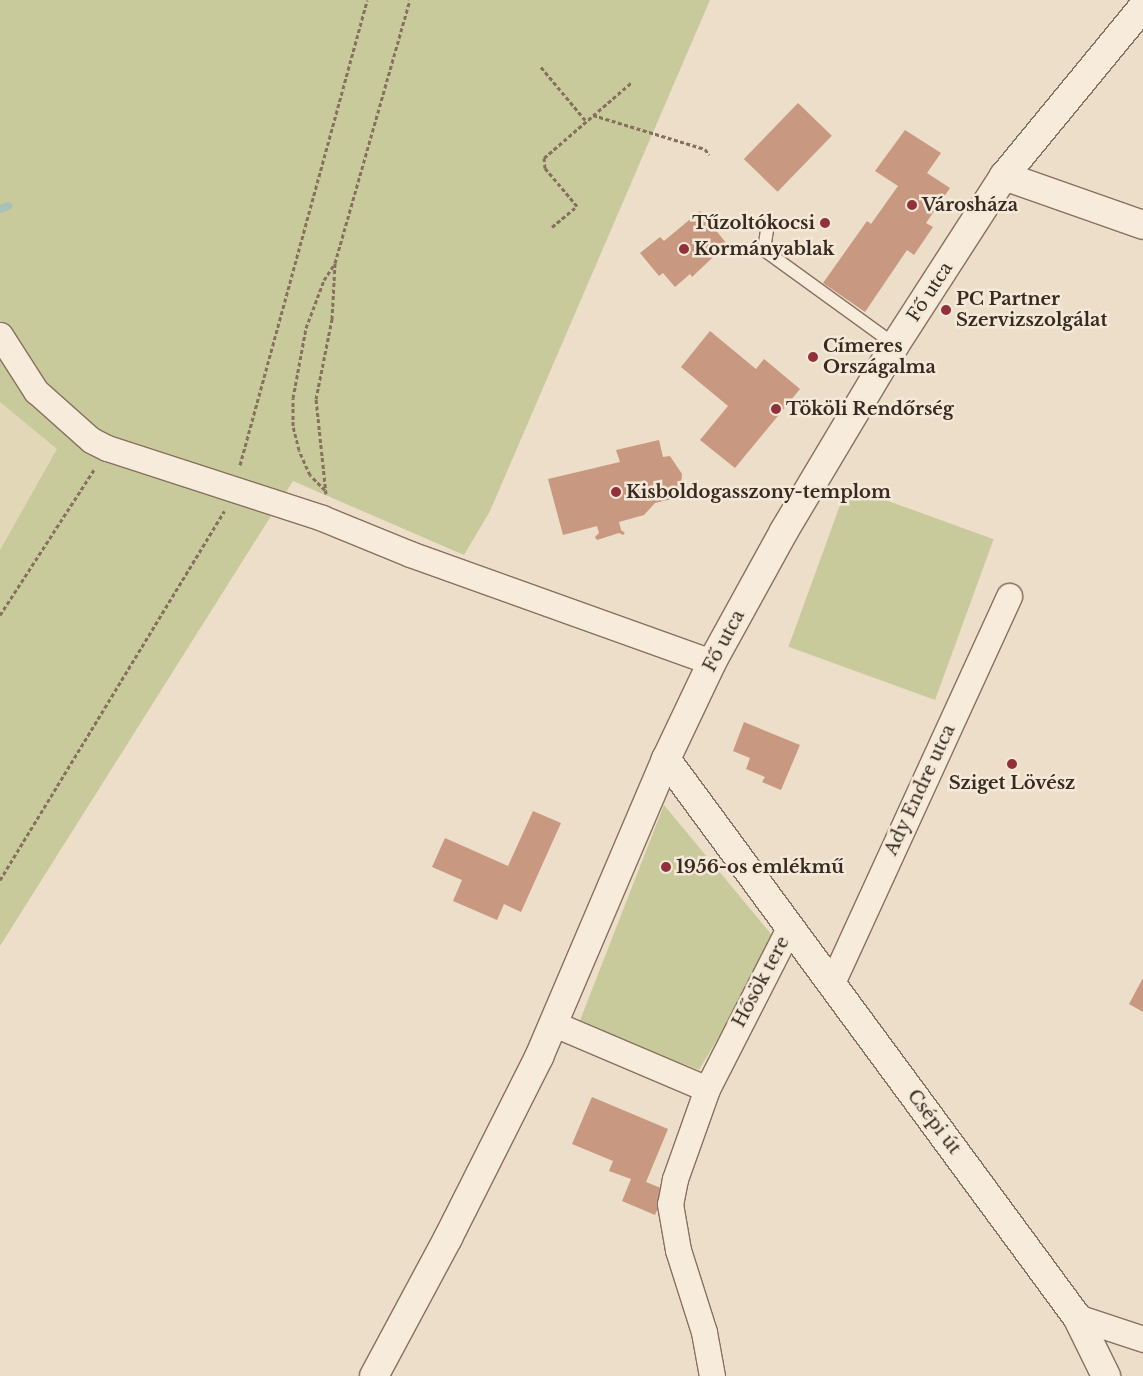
<!DOCTYPE html>
<meta charset="utf-8">
<style>
body{margin:0}
#map{position:relative;width:1143px;height:1376px;overflow:hidden;background:#ecdec8;font-family:"Libre Baskerville",serif}
div>[style]{position:absolute}
[style*='--x']{left:calc(var(--x)*1px);top:calc(var(--y)*1px);width:calc(var(--w)*1px);rotate:calc(var(--a)*1deg)}
.farmland>*{inset:0;background:#e2d7b6}
.green>*{inset:0;background:#c9ca9c;transform-origin:0 0}
.stream>*{height:8px;margin:-4px;padding:0 4px;transform-origin:4px;border-radius:4px;background:#a9c1b8}
.building>*{inset:0;background:#c89880;transform-origin:0 0}
.path>*{height:3px;margin-top:-1.5px;transform-origin:0;background:repeating-linear-gradient(90deg,#88705e 0 4px,transparent 0 6.5px)}
.roads{filter:drop-shadow(1px 0 #88705e) drop-shadow(-1px 0 #88705e) drop-shadow(0 1px #88705e) drop-shadow(0 -1px #88705e)}
.service>*{height:12px;margin:-6px;padding:0 6px;transform-origin:6px;border-radius:6px;background:#f7ecdb}
.minor>*{height:25px;margin:-12.5px;padding:0 12.5px;transform-origin:12.5px;border-radius:12.5px;background:#f7ecdb}
.tertiary>*{height:28px;margin:-14px;padding:0 14px;transform-origin:14px;border-radius:14px;background:#f7ecdb}
.secondary>*{height:28px;margin:-14px;padding:0 14px;transform-origin:14px;border-radius:14px;background:#f7ecdb}
.dots>*{width:14px;height:14px;translate:-50% -50%;box-sizing:border-box;border:2px solid #f4e9d8;border-radius:50%}
span{translate:-50% -50%;white-space:nowrap;text-align:center;line-height:1.15;-webkit-text-stroke:5px #f4e9d8;paint-order:stroke}
.poi-label{font-size:18px;color:#392a21;font-weight:700}
.left{translate:0 -50%;text-align:left}
.right{translate:-100% -50%;text-align:right}
.street-label{font-size:18px;color:#392a21}
</style>
<div id="map">
<div class="farmland">
<i style="clip-path:polygon(0 402px,58px 449px,0 550px)"></i>
</div>
<div class="green">
<i style="clip-path:polygon(0 0,710px 0,490px 511px,464px 555px,293px 481px,0 946px,0 550px,57px 449px,0 402px)"></i>
<i style="left:847px;top:486px;width:156px;height:171px;rotate:20deg"></i>
<i style="clip-path:polygon(664px 805px,776px 940px,699px 1070px,579px 1023px)"></i>
</div>
<div class="stream">
<i style="--x:0;--y:209;--w:9;--a:-21"></i>
</div>
<div class="building">
<i style="left:798px;top:103px;width:47px;height:78px;rotate:44deg"></i>
<i style="clip-path:polygon(905px 130px,941px 153px,927px 173px,950px 188px,926px 223px,933px 227px,914px 255px,907px 250px,865px 312px,823px 283px,867px 221px,871px 224px,898px 186px,875px 171px)"></i>
<i style="clip-path:polygon(700px 211px,727px 244px,692px 277px,690px 274px,675px 287px,663px 273px,659px 276px,640px 253px,660px 237px,664px 241px)"></i>
<i style="clip-path:polygon(710px 331px,756px 369px,764px 359px,800px 389px,735px 468px,700px 440px,728px 406px,681px 367px)"></i>
<i style="clip-path:polygon(659px 440px,663px 457px,670px 456px,682px 474px,680px 497px,655px 503px,644px 515px,619px 522px,621px 530px,625px 533px,623px 535px,619px 533px,597px 540px,595px 537px,599px 533px,597px 526px,563px 535px,548px 479px,620px 462px,616px 450px)"></i>
<i style="clip-path:polygon(744px 722px,800px 745px,781px 790px,762px 782px,765px 777px,746px 769px,750px 758px,733px 751px)"></i>
<i style="clip-path:polygon(533px 811px,561px 823px,521px 912px,504px 904px,497px 920px,453px 901px,462px 880px,432px 867px,445px 838px,508px 866px)"></i>
<i style="clip-path:polygon(1143px 978px,1143px 1012px,1129px 1004px)"></i>
<i style="clip-path:polygon(592px 1097px,668px 1129px,646px 1182px,666px 1190px,655px 1215px,622px 1201px,631px 1179px,609px 1171px,613px 1161px,572px 1144px)"></i>
</div>
<div class="path">
<i style="--x:541;--y:67;--w:70;--a:50.2"></i>
<i style="--x:593;--y:115;--w:117;--a:16.9"></i>
<i style="--x:705;--y:149;--w:7;--a:56"></i>
<i style="--x:552;--y:227;--w:33;--a:-40"></i>
<i style="--x:577;--y:206;--w:50;--a:-130.1"></i>
<i style="--x:545;--y:168;--w:10;--a:-96"></i>
<i style="--x:544;--y:158;--w:116;--a:-40.8"></i>
<i style="--x:240;--y:465;--w:482;--a:-74.7"></i>
<i style="--x:325;--y:490;--w:21;--a:-135"></i>
<i style="--x:310;--y:475;--w:27;--a:-114"></i>
<i style="--x:299;--y:450;--w:25;--a:-104"></i>
<i style="--x:293;--y:426;--w:28;--a:-90"></i>
<i style="--x:293;--y:398;--w:71;--a:-79.5"></i>
<i style="--x:306;--y:328;--w:51;--a:-69.4"></i>
<i style="--x:324;--y:280;--w:20;--a:-57"></i>
<i style="--x:326;--y:494;--w:96;--a:-96"></i>
<i style="--x:316;--y:399;--w:82;--a:-78.7"></i>
<i style="--x:332;--y:319;--w:56;--a:-86.9"></i>
<i style="--x:335;--y:263;--w:273;--a:-74.1"></i>
<i style="--x:0;--y:615;--w:175;--a:-57.1"></i>
<i style="--x:0;--y:880;--w:432;--a:-58.7"></i>
</div>
<div class="roads">
<div class="service">
<i style="--x:768;--y:224;--w:26;--a:99"></i>
<i style="--x:764;--y:250;--w:162;--a:35.9"></i>
</div>
<div class="minor">
<i style="--x:0;--y:335;--w:67;--a:57.3"></i>
<i style="--x:36;--y:391;--w:74;--a:41.7"></i>
<i style="--x:91;--y:440;--w:18;--a:27"></i>
<i style="--x:107;--y:448;--w:226;--a:18"></i>
<i style="--x:322;--y:518;--w:95;--a:22.2"></i>
<i style="--x:410;--y:554;--w:321;--a:19.7"></i>
<i style="--x:831;--y:985;--w:428;--a:-65.4"></i>
<i style="--x:554;--y:1024;--w:166;--a:23"></i>
<i style="--x:707;--y:1089;--w:181;--a:-63"></i>
<i style="--x:707;--y:1089;--w:96;--a:109.6"></i>
<i style="--x:675;--y:1179;--w:25;--a:101"></i>
<i style="--x:670;--y:1204;--w:47;--a:80.1"></i>
<i style="--x:678;--y:1250;--w:86;--a:72.4"></i>
<i style="--x:704;--y:1332;--w:45;--a:79.7"></i>
<i style="--x:1077;--y:1317;--w:70;--a:18.4"></i>
</div>
<div class="tertiary">
<i style="--x:1004;--y:176;--w:147;--a:19.4"></i>
<i style="--x:666;--y:759;--w:693;--a:53.63"></i>
<i style="--x:1077;--y:1317;--w:66;--a:63.8"></i>
</div>
<div class="secondary">
<i style="--x:374;--y:1376;--w:157;--a:-61.8"></i>
<i style="--x:448;--y:1238;--w:203;--a:-63.3"></i>
<i style="--x:539;--y:1057;--w:324;--a:-66.9"></i>
<i style="--x:666;--y:759;--w:107;--a:-64.6"></i>
<i style="--x:712;--y:662;--w:149;--a:-61.2"></i>
<i style="--x:784;--y:531;--w:217;--a:-59.2"></i>
<i style="--x:895;--y:345;--w:201;--a:-57.2"></i>
<i style="--x:1004;--y:176;--w:219;--a:-50.6"></i>
</div>
</div>
<div class="dots">
<i style="left:912px;top:205px;background:#93313b"></i>
<i style="left:825px;top:223px;background:#93313b"></i>
<i style="left:684px;top:249px;background:#93313b"></i>
<i style="left:946px;top:310px;background:#93313b"></i>
<i style="left:813px;top:357px;background:#93313b"></i>
<i style="left:776px;top:409px;background:#93313b"></i>
<i style="left:616px;top:492px;background:#93313b"></i>
<i style="left:1012px;top:764px;background:#93313b"></i>
<i style="left:666px;top:867px;background:#93313b"></i>
</div>
<div class="poi-label">
<span class="left" style="left:922px;top:205px">Városháza</span>
<span class="right" style="left:815px;top:223px">Tűzoltókocsi</span>
<span class="left" style="left:694px;top:249px">Kormányablak</span>
<span class="left" style="left:956px;top:310px">PC Partner<br>Szervizszolgálat</span>
<span class="left" style="left:823px;top:357px">Címeres<br>Országalma</span>
<span class="left" style="left:786px;top:409px">Tököli Rendőrség</span>
<span class="left" style="left:626px;top:492px">Kisboldogasszony-templom</span>
<span style="left:1012px;top:783px">Sziget Lövész</span>
<span class="left" style="left:676px;top:867px">1956-os emlékmű</span>
</div>
<div class="street-label">
<span style="left:930px;top:292px;rotate:-57deg">Fő utca</span>
<span style="left:724px;top:641px;rotate:-62deg">Fő utca</span>
<span style="left:920px;top:790px;rotate:-65deg">Ady Endre utca</span>
<span style="left:761px;top:982px;rotate:-62deg">Hősök tere</span>
<span style="left:934px;top:1122px;rotate:53deg">Csépi út</span>
</div>
</div>
